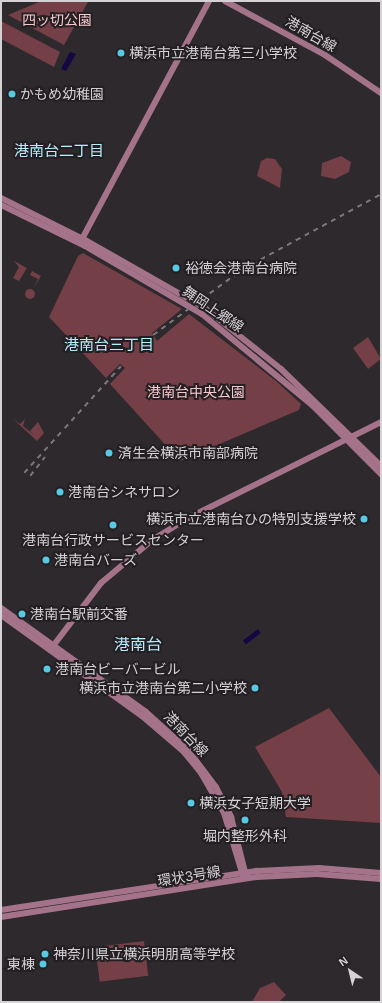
<!DOCTYPE html>
<meta charset="utf-8">
<style>
body{margin:0}
#map{position:relative;width:382px;height:1003px;overflow:hidden;background:#2d292d;font-family:Arial,"Noto Sans JP",sans-serif}
div>[style]{position:absolute}
[style*='--x']{left:calc(var(--x)*1px);top:calc(var(--y)*1px);width:calc(var(--w)*1px);rotate:calc(var(--a)*1deg)}
.green>*{inset:0;background:#743f46;transform-origin:0 0}
.round{border-radius:50%}
.water>*{inset:0;background:#140843;transform-origin:0 0}
.secondary>*{height:6px;margin:-3px;padding:0 3px;transform-origin:3px;border-radius:3px;background:#a4738a}
.rail>*{height:1.5px;margin-top:-0.75px;transform-origin:0;background:repeating-linear-gradient(90deg,#7b777b 0 5px,transparent 0 10px)}
.dots>*{width:11px;height:11px;translate:-50% -50%;box-sizing:border-box;border:2px solid #231f23;border-radius:50%}
span{translate:-50% -50%;white-space:nowrap;text-align:center;line-height:1.15;-webkit-text-stroke:4px #231f23;paint-order:stroke}
.park-label{font-size:14px;color:#f7c8cd}
.street-label{font-size:14px;color:#d5d2d5}
.poi-label{font-size:14px;color:#d5d2d5}
.left{translate:0 -50%;text-align:left}
.right{translate:-100% -50%;text-align:right}
.neighbourhood-label{font-size:15px;color:#b6eefd}
.quarter-label{font-size:16px;color:#b6eefd}
.frame{position:absolute;inset:0;border:2px solid #d5d2d5;pointer-events:none}
.north{position:absolute;left:330px;top:951px;width:40px;height:40px;-webkit-text-stroke:3px #231f23;paint-order:stroke;rotate:325deg;font-size:11px;font-weight:700;line-height:16px;text-align:center;color:#d5d2d5}
.north::after{content:'';display:block;margin:auto;width:14px;height:18px;background:#d5d2d5;clip-path:polygon(50% 0,100% 100%,50% 72%,0 100%)}
</style>
<div id="map">
<div class="green">
<i style="clip-path:polygon(39px 2px,88px 2px,64px 45px,8px 15px)"></i>
<i style="clip-path:polygon(1px 21px,60px 52px,54px 67px,1px 39px)"></i>
<i style="clip-path:polygon(341px 156px,351px 162px,349px 172px,335px 179px,321px 176px,322px 163px)"></i>
<i style="clip-path:polygon(267px 158px,275px 159px,282px 169px,280px 188px,257px 176px,261px 161px)"></i>
<i style="clip-path:polygon(83px 253px,182px 309px,152px 333px,157px 341px,189px 314px,276px 381px,301px 404px,299px 410px,180px 461px,110px 384px,125px 368px,120px 364px,106px 378px,49px 317px,78px 256px)"></i>
<i style="clip-path:polygon(14px 261px,27px 268px,19px 281px,13px 278px,19px 267px)"></i>
<i style="clip-path:polygon(32px 271px,41px 276px,33px 289px,38px 279px,30px 275px)"></i>
<i class="round" style="left:25px;top:289px;width:10px;height:10px"></i>
<i style="clip-path:polygon(368px 337px,381px 359px,368px 369px,353px 348px)"></i>
<i style="clip-path:polygon(12px 418px,20px 424px,25px 419px,23px 426px,34px 435px,30px 431px,38px 422px,44px 433px,37px 441px)"></i>
<i style="clip-path:polygon(329px 708px,381px 777px,381px 823px,286px 817px,282px 792px,255px 747px)"></i>
<i style="left:144px;top:941px;width:35px;height:49px;rotate:83deg"></i>
<i style="clip-path:polygon(274px 982px,286px 995px,279px 1002px,252px 1002px,260px 988px)"></i>
</div>
<div class="water">
<i style="clip-path:polygon(70px 52px,76px 54px,66px 71px,61px 69px)"></i>
<i style="left:258px;top:629px;width:5px;height:19px;rotate:53deg"></i>
</div>
<div class="secondary">
<i style="--x:225;--y:1;--w:114;--a:28.4"></i>
<i style="--x:325;--y:55;--w:68;--a:34.2"></i>
<i style="--x:1;--y:198;--w:96;--a:26.6"></i>
<i style="--x:87;--y:241;--w:137;--a:29.7"></i>
<i style="--x:206;--y:309;--w:96;--a:38.7"></i>
<i style="--x:281;--y:369;--w:139;--a:44.1"></i>
<i style="--x:1;--y:205;--w:93;--a:26"></i>
<i style="--x:85;--y:246;--w:135;--a:30.2"></i>
<i style="--x:202;--y:314;--w:143;--a:39.6"></i>
<i style="--x:312;--y:405;--w:98;--a:45"></i>
<i style="--x:82;--y:239;--w:270;--a:-61.9"></i>
<i style="--x:1;--y:608;--w:178;--a:35.6"></i>
<i style="--x:146;--y:712;--w:57;--a:42.1"></i>
<i style="--x:188;--y:750;--w:46;--a:52.9"></i>
<i style="--x:216;--y:787;--w:34;--a:63"></i>
<i style="--x:231;--y:817;--w:61;--a:75.7"></i>
<i style="--x:1;--y:615;--w:173;--a:35.6"></i>
<i style="--x:142;--y:716;--w:55;--a:40.6"></i>
<i style="--x:184;--y:752;--w:27;--a:51"></i>
<i style="--x:201;--y:773;--w:46;--a:60.1"></i>
<i style="--x:224;--y:813;--w:66;--a:73.2"></i>
<i style="--x:50;--y:650;--w:84;--a:-52.7"></i>
<i style="--x:101;--y:583;--w:67;--a:-40.1"></i>
<i style="--x:152;--y:540;--w:44;--a:-31.2"></i>
<i style="--x:190;--y:517;--w:213;--a:-26.4"></i>
<i style="--x:1;--y:910;--w:259;--a:-8.7"></i>
<i style="--x:257;--y:871;--w:62;--a:-2.8"></i>
<i style="--x:319;--y:868;--w:62;--a:4.6"></i>
<i style="--x:1;--y:917;--w:259;--a:-8.9"></i>
<i style="--x:257;--y:877;--w:60;--a:-2.9"></i>
<i style="--x:317;--y:874;--w:64;--a:4.5"></i>
</div>
<div class="rail">
<i style="--x:153;--y:335;--w:112;--a:-36.3"></i>
<i style="--x:243;--y:269;--w:157;--a:-28.5"></i>
<i style="--x:24;--y:473;--w:144;--a:-47.8"></i>
<i style="--x:30;--y:476;--w:24;--a:-52"></i>
</div>
<div class="dots">
<i style="left:121px;top:53px;background:#57c9e3"></i>
<i style="left:12px;top:94px;background:#57c9e3"></i>
<i style="left:176px;top:268px;background:#57c9e3"></i>
<i style="left:109px;top:453px;background:#57c9e3"></i>
<i style="left:60px;top:492px;background:#57c9e3"></i>
<i style="left:364px;top:519px;background:#57c9e3"></i>
<i style="left:113px;top:525px;background:#57c9e3"></i>
<i style="left:46px;top:560px;background:#57c9e3"></i>
<i style="left:22px;top:614px;background:#57c9e3"></i>
<i style="left:47px;top:669px;background:#57c9e3"></i>
<i style="left:255px;top:688px;background:#57c9e3"></i>
<i style="left:191px;top:803px;background:#57c9e3"></i>
<i style="left:245px;top:820px;background:#57c9e3"></i>
<i style="left:45px;top:954px;background:#57c9e3"></i>
<i style="left:43px;top:964px;background:#57c9e3"></i>
</div>
<div class="park-label">
<span style="left:57px;top:20px">四ッ切公園</span>
<span style="left:196px;top:392px">港南台中央公園</span>
</div>
<div class="street-label">
<span style="left:311px;top:34px;rotate:30deg">港南台線</span>
<span style="left:213px;top:309px;rotate:34deg">舞岡上郷線</span>
<span style="left:186px;top:734px;rotate:46deg">港南台線</span>
<span style="left:189px;top:876px;rotate:-9deg">環状3号線</span>
</div>
<div class="poi-label">
<span class="left" style="left:129px;top:53px">横浜市立港南台第三小学校</span>
<span class="left" style="left:20px;top:94px">かもめ幼稚園</span>
<span class="left" style="left:185px;top:268px">裕徳会港南台病院</span>
<span class="left" style="left:118px;top:453px">済生会横浜市南部病院</span>
<span class="left" style="left:68px;top:492px">港南台シネサロン</span>
<span class="right" style="left:356px;top:519px">横浜市立港南台ひの特別支援学校</span>
<span style="left:113px;top:540px">港南台行政サービスセンター</span>
<span class="left" style="left:54px;top:560px">港南台バーズ</span>
<span class="left" style="left:30px;top:614px">港南台駅前交番</span>
<span class="left" style="left:55px;top:669px">港南台ビーバービル</span>
<span class="right" style="left:247px;top:688px">横浜市立港南台第二小学校</span>
<span class="left" style="left:199px;top:803px">横浜女子短期大学</span>
<span style="left:245px;top:836px">堀内整形外科</span>
<span class="left" style="left:53px;top:954px">神奈川県立横浜明朋高等学校</span>
<span class="right" style="left:35px;top:964px">東棟</span>
</div>
<div class="neighbourhood-label">
<span style="left:59px;top:151px">港南台二丁目</span>
<span style="left:109px;top:345px">港南台三丁目</span>
</div>
<div class="quarter-label">
<span style="left:138px;top:645px">港南台</span>
</div>
<div class="frame"></div>
<div class="north">N</div>
</div>
